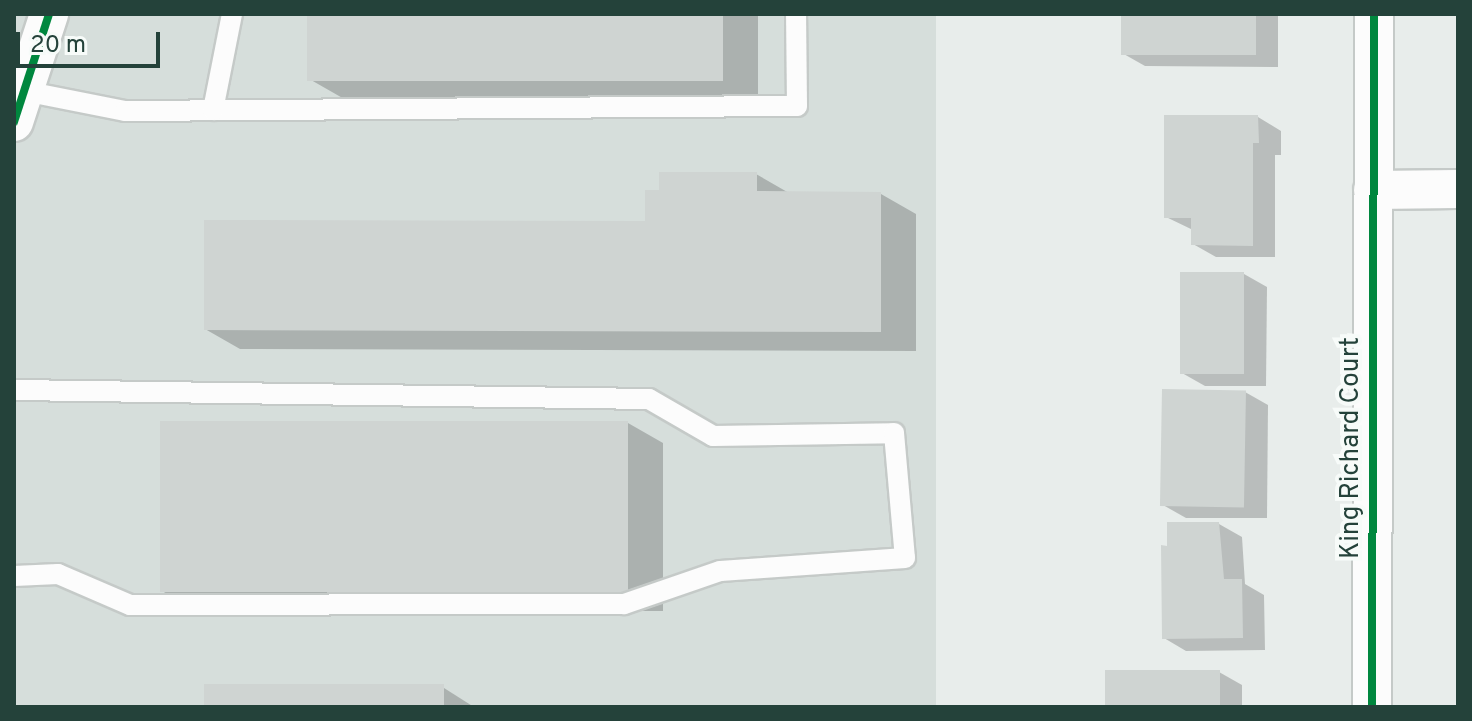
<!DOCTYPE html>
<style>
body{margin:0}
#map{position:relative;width:1472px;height:721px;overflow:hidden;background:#e8edeb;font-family:Overpass,sans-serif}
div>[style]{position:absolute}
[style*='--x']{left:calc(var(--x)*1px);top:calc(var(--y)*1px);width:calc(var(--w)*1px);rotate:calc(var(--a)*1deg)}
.built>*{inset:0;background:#d6dedb;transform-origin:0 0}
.shadow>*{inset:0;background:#0003}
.building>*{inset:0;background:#cfd4d2;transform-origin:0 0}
.roads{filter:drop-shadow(2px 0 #c5cac8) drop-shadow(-2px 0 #c5cac8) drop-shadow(0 2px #c5cac8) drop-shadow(0 -2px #c5cac8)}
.lane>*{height:20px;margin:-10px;padding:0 10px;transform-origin:10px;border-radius:10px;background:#fcfcfc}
.street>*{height:38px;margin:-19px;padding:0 19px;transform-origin:19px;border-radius:19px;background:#fcfcfc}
.cycleway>*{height:8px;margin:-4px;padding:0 4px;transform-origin:4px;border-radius:4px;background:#00873e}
span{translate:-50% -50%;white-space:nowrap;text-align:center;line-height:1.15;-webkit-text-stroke:8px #f7fbf9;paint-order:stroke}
.street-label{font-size:26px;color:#24423a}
.frame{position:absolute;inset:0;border:16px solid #24423a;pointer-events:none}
.scale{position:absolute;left:16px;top:32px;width:144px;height:36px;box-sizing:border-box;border:4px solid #24423a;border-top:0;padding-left:10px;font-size:24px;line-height:28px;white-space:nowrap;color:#24423a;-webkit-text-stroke:6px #f7fbf9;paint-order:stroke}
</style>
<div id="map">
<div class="built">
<i style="left:14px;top:14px;width:922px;height:693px"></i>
</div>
<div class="shadow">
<i style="clip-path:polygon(309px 14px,758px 14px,758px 105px,346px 100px,311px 80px)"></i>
<i style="clip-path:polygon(1122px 14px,1278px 14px,1278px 67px,1145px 66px,1122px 53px)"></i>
<i style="clip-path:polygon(1258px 117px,1281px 131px,1281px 155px,1275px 155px,1275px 257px,1216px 257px,1193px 244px,1193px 230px,1166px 217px)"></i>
<i style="clip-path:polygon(756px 174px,789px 193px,881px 194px,916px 214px,916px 351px,240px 349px,205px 329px,647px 223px)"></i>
<i style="clip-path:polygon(1244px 274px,1267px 287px,1266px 386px,1205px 386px,1182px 373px)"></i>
<i style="clip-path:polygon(1245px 392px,1268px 405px,1267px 518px,1186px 518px,1163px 505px)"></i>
<i style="clip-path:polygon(628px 423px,663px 443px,663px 611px,197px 611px,162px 591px)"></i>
<i style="clip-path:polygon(1219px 524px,1242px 537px,1245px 584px,1264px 595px,1265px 650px,1186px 651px,1164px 638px,1169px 548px)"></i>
<i style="clip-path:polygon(1219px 672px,1242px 685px,1242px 707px,1107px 707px)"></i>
<i style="clip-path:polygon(444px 688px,474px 707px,206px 707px)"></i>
</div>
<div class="building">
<i style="left:307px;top:14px;width:416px;height:67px"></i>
<i style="left:1121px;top:14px;width:135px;height:41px"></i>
<i style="clip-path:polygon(1164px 115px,1258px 115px,1259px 143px,1253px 143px,1253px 246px,1191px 245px,1191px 218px,1164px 218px)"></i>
<i style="clip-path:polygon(659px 172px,757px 172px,757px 191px,881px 192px,881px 332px,204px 330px,204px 220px,645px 221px,645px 190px,659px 190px)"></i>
<i style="left:1180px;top:272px;width:64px;height:102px"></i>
<i style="left:1162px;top:389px;width:84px;height:117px;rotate:1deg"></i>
<i style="left:160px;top:421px;width:468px;height:171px"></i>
<i style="clip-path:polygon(1167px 522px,1219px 522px,1224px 579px,1242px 579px,1243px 638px,1162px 639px,1161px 545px,1167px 546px)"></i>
<i style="left:1105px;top:670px;width:115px;height:37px"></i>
<i style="left:204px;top:684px;width:240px;height:23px"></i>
</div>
<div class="roads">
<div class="lane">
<i style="--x:24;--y:91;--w:103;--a:11.2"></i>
<i style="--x:125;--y:111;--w:672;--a:-0.43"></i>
<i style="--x:797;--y:106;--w:92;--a:-90.6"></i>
<i style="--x:213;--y:110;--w:98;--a:-78.8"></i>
<i style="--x:14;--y:390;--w:635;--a:0.81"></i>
<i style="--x:649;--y:399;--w:74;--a:30"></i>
<i style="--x:713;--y:436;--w:181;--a:-0.9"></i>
<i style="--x:894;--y:433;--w:125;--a:85"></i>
<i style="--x:905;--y:558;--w:185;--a:176"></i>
<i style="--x:720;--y:571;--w:102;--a:161"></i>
<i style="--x:624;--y:604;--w:494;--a:179.9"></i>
<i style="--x:130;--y:605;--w:78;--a:-156.7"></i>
<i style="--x:58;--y:574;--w:44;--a:177.4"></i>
</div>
<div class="street">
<i style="--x:14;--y:122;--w:114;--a:-72"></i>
<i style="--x:1373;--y:190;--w:85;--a:-0.7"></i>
<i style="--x:1372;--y:707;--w:693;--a:-89.83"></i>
</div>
</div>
<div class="cycleway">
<i style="--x:14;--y:122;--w:114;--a:-72"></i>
<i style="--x:1372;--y:707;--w:693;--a:-89.83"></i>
</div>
<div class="street-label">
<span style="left:1352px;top:448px;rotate:-90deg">King Richard Court</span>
</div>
<div class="frame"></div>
<div class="scale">20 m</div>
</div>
